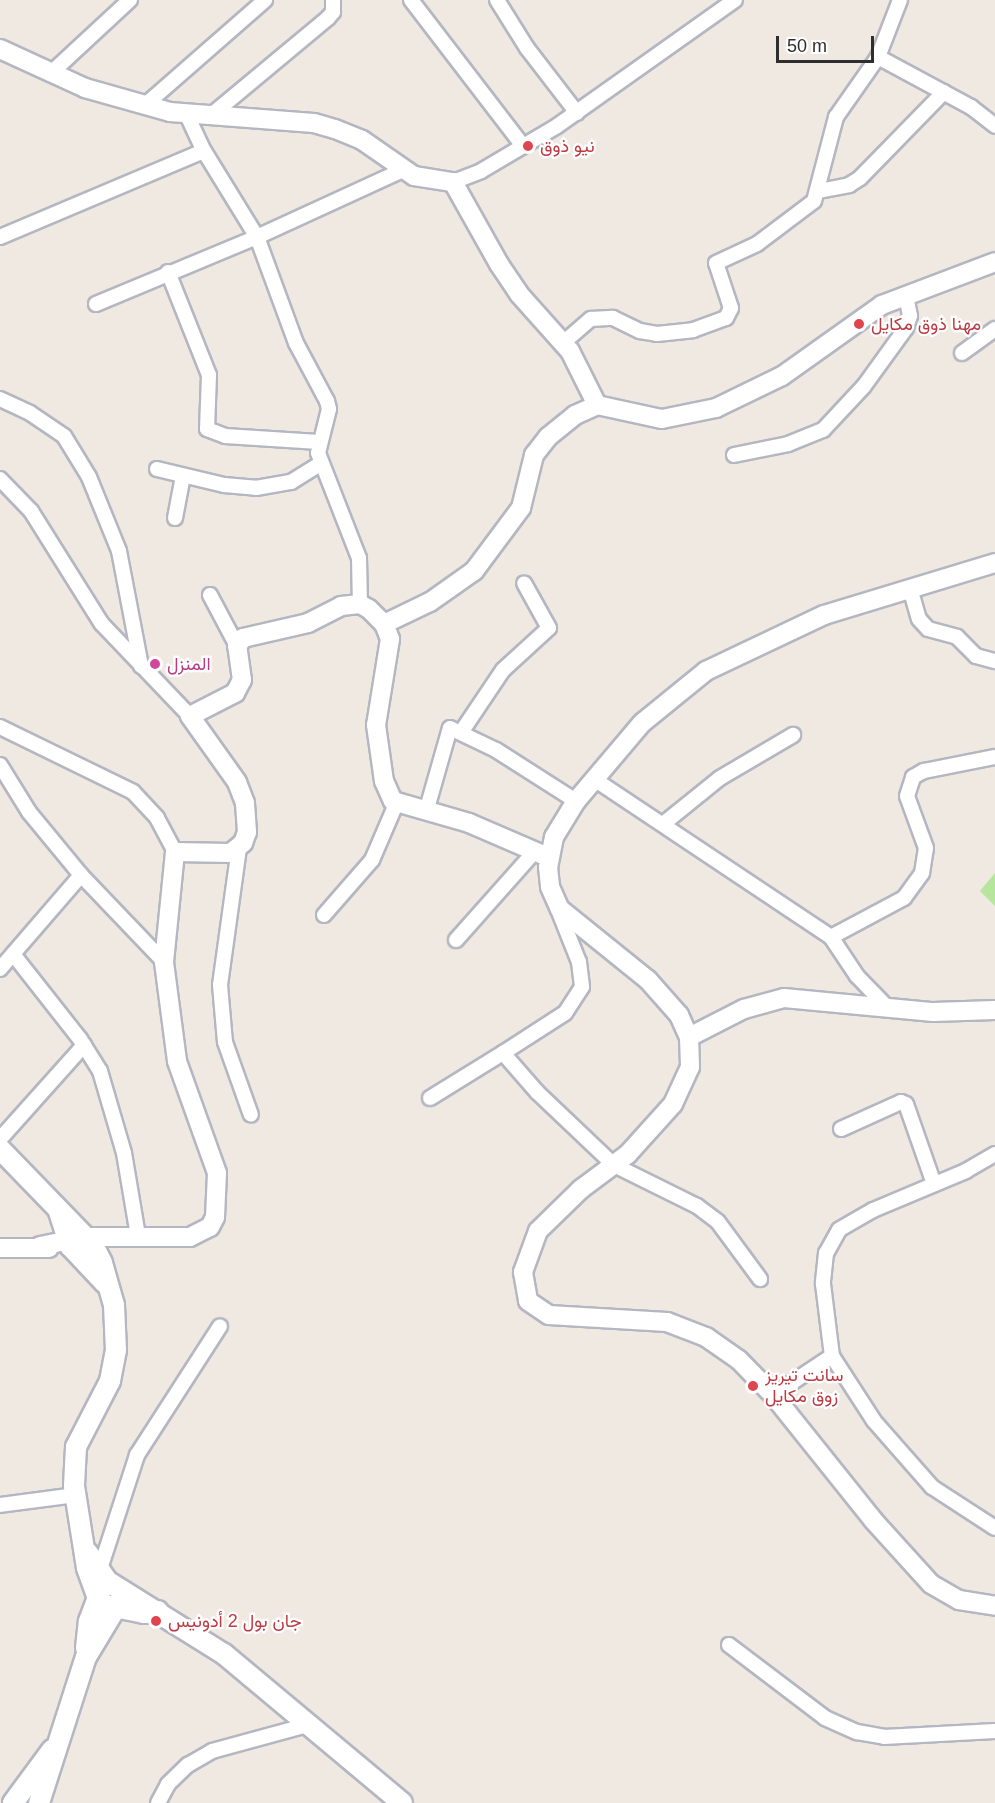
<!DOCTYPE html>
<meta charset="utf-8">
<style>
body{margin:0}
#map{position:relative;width:995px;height:1803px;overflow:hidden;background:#efe9e1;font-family:Helvetica,Vazirmatn,sans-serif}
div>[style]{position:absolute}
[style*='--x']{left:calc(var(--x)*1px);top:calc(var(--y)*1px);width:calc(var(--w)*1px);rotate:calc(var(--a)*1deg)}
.green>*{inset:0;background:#b6e59e}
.roads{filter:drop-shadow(2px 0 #b4b7c1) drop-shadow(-2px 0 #b4b7c1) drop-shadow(0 2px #b4b7c1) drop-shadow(0 -2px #b4b7c1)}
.minor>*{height:14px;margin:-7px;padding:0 7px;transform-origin:7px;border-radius:7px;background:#fff}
.tertiary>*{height:18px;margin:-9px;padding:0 9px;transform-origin:9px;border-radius:9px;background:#fff}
.secondary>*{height:20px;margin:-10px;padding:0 10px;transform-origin:10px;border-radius:10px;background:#fff}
.dots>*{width:16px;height:16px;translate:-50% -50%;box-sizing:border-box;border:3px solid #fff;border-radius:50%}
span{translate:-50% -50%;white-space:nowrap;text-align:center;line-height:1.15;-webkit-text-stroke:4.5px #fff;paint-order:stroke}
.health-label{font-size:18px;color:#be3a42}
.left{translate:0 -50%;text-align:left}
.hotel-label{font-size:18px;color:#b23c85}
.scale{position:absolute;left:776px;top:36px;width:98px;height:27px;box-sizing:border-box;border:3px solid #2e2e2e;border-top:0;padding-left:8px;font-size:18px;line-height:21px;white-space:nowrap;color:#2e2e2e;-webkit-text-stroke:4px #fff;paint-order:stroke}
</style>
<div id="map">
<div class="green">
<i style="clip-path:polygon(995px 873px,995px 906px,980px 891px)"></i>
</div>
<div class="roads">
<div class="minor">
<i style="--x:411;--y:0;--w:184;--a:52.5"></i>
<i style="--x:497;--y:0;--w:57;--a:58"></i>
<i style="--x:527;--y:48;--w:82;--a:52.4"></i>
<i style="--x:878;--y:57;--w:106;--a:28.3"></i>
<i style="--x:971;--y:107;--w:31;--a:38"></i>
<i style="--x:50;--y:74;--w:109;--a:-42.8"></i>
<i style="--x:144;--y:106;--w:161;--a:-41.2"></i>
<i style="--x:187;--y:115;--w:40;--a:65"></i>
<i style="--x:204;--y:151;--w:101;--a:58.4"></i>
<i style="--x:257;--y:237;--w:113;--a:69.8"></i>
<i style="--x:296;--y:343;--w:66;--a:61.9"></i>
<i style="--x:327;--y:401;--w:8;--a:76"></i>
<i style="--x:329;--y:409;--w:45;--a:104"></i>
<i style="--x:318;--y:453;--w:113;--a:68.7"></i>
<i style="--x:359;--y:558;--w:46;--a:88.8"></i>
<i style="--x:209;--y:117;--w:155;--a:-39.8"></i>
<i style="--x:328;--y:18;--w:8;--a:-50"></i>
<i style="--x:333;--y:12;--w:12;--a:-90"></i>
<i style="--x:453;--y:182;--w:30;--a:-21"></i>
<i style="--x:481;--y:171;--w:88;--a:-30.6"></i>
<i style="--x:557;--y:126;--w:218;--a:-35.3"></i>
<i style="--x:819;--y:191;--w:31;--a:-11"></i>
<i style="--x:849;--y:185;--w:13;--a:-32"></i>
<i style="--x:860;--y:178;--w:120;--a:-45.7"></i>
<i style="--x:0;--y:237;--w:221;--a:-22.9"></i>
<i style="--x:168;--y:272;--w:111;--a:68.3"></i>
<i style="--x:209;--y:375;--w:54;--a:92.1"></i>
<i style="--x:207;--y:429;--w:19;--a:21"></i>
<i style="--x:225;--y:436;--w:94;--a:3.7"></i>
<i style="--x:96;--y:304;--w:174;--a:-22.6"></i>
<i style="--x:257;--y:237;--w:161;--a:-24.7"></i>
<i style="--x:563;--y:343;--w:37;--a:-41"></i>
<i style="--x:591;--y:319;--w:22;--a:-3"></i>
<i style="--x:613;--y:318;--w:30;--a:26"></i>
<i style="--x:640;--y:331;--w:17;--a:10"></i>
<i style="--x:657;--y:334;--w:36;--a:-6"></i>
<i style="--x:693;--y:330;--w:35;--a:-20"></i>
<i style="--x:726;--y:318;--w:11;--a:-63"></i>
<i style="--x:731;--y:308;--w:47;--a:-108.4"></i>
<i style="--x:716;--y:263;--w:45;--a:-24.9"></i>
<i style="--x:757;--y:244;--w:71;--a:-37"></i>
<i style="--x:814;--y:201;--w:87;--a:-75.3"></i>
<i style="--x:836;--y:117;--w:73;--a:-55"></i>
<i style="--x:878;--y:57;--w:61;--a:-68.9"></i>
<i style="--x:962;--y:353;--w:41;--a:-36"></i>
<i style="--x:0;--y:399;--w:33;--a:25"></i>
<i style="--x:30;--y:413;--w:41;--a:34.1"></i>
<i style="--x:64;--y:436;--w:48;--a:58.6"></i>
<i style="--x:89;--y:477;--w:80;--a:67.9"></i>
<i style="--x:119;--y:551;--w:117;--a:79.2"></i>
<i style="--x:734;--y:455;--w:55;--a:-11.5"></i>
<i style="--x:788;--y:444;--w:38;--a:-22"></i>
<i style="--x:823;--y:430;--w:60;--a:-47"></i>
<i style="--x:864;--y:386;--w:72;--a:-54.1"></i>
<i style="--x:906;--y:328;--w:13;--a:-72"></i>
<i style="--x:910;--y:316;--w:20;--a:-101"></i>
<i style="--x:157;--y:469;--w:69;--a:13.4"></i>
<i style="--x:224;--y:485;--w:32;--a:5"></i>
<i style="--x:256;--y:488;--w:36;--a:-10"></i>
<i style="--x:291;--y:482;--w:34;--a:-32"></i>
<i style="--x:0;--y:479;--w:45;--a:45.9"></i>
<i style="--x:31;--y:511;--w:133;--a:57.9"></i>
<i style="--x:102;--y:624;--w:127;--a:46.3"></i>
<i style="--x:175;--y:518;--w:43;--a:-79.2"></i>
<i style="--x:910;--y:588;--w:32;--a:74"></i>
<i style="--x:919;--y:619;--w:13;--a:48"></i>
<i style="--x:928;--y:629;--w:30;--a:15"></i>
<i style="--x:957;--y:637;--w:27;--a:45"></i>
<i style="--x:976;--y:656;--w:20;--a:15"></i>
<i style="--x:210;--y:595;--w:58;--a:62.1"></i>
<i style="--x:0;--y:727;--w:148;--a:26"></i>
<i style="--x:133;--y:792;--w:35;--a:47"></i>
<i style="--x:157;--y:818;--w:38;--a:62"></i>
<i style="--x:462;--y:731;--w:73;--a:-56.1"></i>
<i style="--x:503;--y:670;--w:62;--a:-42.4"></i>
<i style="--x:549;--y:628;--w:51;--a:-119.1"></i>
<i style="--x:0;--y:765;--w:55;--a:58.3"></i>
<i style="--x:29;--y:812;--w:82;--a:50.5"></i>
<i style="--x:81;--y:875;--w:120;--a:46.3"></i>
<i style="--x:594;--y:779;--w:285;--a:33.7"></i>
<i style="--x:831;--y:937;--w:47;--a:56.3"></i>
<i style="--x:857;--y:976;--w:45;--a:45.9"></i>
<i style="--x:426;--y:812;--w:87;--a:-74.1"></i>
<i style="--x:450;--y:728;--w:51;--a:25.6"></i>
<i style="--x:496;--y:750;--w:95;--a:32.5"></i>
<i style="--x:663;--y:824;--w:73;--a:-38.9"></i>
<i style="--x:720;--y:778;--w:85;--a:-30.5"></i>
<i style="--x:239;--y:848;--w:138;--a:97.9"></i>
<i style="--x:220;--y:985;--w:57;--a:85"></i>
<i style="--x:225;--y:1042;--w:77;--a:70.4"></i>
<i style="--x:557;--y:907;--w:59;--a:68.2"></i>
<i style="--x:579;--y:962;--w:25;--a:83"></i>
<i style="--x:582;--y:987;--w:31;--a:123"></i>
<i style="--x:565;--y:1013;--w:74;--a:147.2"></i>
<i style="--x:503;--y:1053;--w:52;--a:48.9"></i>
<i style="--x:537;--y:1092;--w:106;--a:43.5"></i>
<i style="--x:614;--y:1165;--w:93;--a:26.3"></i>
<i style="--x:697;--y:1206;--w:26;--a:37"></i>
<i style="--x:718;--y:1222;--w:71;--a:53.6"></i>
<i style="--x:324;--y:915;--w:73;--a:-48.9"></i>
<i style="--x:372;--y:860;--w:61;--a:-66.8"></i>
<i style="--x:831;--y:937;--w:83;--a:-28.1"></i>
<i style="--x:904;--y:898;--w:31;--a:-54"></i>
<i style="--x:922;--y:873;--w:25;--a:-81"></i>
<i style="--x:926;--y:848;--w:55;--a:-110.1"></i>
<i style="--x:907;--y:796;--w:20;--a:-72"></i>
<i style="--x:913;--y:777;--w:13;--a:-29"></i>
<i style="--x:924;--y:771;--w:72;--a:-11.2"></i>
<i style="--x:456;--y:940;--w:120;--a:-48.4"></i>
<i style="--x:13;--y:954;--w:108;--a:51.8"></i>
<i style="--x:80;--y:1039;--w:38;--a:58"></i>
<i style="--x:100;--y:1071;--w:85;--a:73.7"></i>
<i style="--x:124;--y:1153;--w:84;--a:80.4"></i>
<i style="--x:0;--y:969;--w:124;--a:-49.2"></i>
<i style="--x:430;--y:1098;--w:86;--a:-31.7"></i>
<i style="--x:841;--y:1129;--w:66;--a:-24.2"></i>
<i style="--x:901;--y:1102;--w:5;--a:22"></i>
<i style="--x:906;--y:1104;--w:85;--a:70.7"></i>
<i style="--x:0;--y:1139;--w:126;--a:-48.2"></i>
<i style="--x:995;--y:1154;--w:34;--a:150"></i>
<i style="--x:966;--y:1171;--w:101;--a:157.2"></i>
<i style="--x:873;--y:1210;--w:39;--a:150"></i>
<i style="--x:839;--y:1230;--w:26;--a:119"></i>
<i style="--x:826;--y:1253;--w:31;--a:96"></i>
<i style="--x:823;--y:1284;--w:73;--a:82.9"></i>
<i style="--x:832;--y:1356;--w:77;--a:57.1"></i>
<i style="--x:874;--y:1421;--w:88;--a:48.7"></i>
<i style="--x:932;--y:1487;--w:75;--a:33.1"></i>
<i style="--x:773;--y:1395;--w:71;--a:-33.5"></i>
<i style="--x:0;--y:1505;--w:77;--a:-7.5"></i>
<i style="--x:100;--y:1569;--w:120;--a:-72"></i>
<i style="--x:137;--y:1455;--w:153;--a:-57.2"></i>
<i style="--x:729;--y:1645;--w:121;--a:37.2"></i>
<i style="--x:825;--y:1718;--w:35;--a:24"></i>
<i style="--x:857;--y:1732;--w:27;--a:10"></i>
<i style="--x:884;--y:1737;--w:111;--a:-3.1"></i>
<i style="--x:158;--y:1803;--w:21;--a:-62"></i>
<i style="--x:168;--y:1784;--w:28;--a:-44"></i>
<i style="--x:188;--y:1765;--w:28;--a:-30"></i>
<i style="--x:212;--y:1751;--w:98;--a:-15.3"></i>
</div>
<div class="tertiary">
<i style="--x:0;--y:49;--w:94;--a:24.6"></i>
<i style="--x:85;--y:88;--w:88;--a:15.8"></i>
<i style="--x:170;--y:112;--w:144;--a:4.4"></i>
<i style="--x:314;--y:123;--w:22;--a:16"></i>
<i style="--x:335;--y:129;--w:29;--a:22"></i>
<i style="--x:362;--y:140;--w:63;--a:34.7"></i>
<i style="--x:414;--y:176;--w:39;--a:9"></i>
<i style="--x:453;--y:182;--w:94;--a:60.7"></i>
<i style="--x:499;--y:264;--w:36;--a:56"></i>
<i style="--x:519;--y:294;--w:76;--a:48.2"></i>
<i style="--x:570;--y:351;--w:60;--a:63.4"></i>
<i style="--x:995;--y:563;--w:179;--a:163.1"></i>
<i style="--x:824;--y:615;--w:131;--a:154.6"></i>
<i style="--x:706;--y:671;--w:82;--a:140.9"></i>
<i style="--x:642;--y:723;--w:102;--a:130.2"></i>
<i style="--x:576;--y:801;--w:42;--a:121.4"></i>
<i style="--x:554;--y:837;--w:31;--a:101"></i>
<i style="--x:548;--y:867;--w:20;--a:84"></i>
<i style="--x:550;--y:887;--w:24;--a:66"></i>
<i style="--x:560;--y:909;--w:113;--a:38.9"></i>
<i style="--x:648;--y:980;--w:47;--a:48.5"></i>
<i style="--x:679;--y:1015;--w:24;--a:66"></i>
<i style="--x:689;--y:1037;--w:62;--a:-27"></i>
<i style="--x:744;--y:1009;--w:41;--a:-15.4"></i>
<i style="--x:784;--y:998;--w:150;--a:5.4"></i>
<i style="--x:933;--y:1012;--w:62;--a:-1.8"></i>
<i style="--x:384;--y:624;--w:51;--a:-25.6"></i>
<i style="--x:430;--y:602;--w:54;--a:-35.2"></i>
<i style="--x:474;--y:571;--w:79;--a:-53.3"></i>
<i style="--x:521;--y:508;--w:55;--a:-76.2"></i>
<i style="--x:534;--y:455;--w:23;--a:-52"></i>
<i style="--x:548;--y:437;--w:35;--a:-39"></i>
<i style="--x:575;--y:415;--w:24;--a:-24"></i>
<i style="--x:597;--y:405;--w:66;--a:12.2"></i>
<i style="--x:662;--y:419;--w:55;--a:-11.5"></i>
<i style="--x:716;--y:408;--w:73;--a:-25.9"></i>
<i style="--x:782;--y:376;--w:123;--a:-35.4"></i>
<i style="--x:882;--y:305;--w:121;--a:-20.8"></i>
<i style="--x:689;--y:1037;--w:30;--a:88"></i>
<i style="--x:690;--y:1067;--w:41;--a:114.7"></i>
<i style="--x:673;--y:1104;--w:67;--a:132"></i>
<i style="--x:628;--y:1154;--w:59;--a:143.3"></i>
<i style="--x:581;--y:1189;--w:60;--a:135.7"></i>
<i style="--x:538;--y:1231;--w:44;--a:110.1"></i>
<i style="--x:523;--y:1272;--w:29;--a:80"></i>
<i style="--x:528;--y:1301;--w:25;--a:34"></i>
<i style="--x:549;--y:1315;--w:118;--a:3.4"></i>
<i style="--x:667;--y:1322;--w:42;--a:21"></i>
<i style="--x:706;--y:1337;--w:40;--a:34.9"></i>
<i style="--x:739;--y:1360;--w:49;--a:45.8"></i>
<i style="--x:773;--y:1395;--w:160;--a:51.3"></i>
<i style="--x:873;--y:1520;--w:86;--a:47.8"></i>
<i style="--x:931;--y:1584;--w:32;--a:30"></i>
<i style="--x:959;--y:1600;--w:36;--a:9"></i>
<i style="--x:40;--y:1246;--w:47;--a:-11.1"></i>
<i style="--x:86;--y:1237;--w:104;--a:0"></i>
<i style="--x:190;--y:1237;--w:22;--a:-27"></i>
<i style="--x:210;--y:1227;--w:11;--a:-63"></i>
<i style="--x:215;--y:1217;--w:44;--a:-87.4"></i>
<i style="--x:217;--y:1173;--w:119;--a:-109.7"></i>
<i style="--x:177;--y:1061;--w:100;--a:-97.5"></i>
<i style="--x:164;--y:962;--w:111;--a:-84.3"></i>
<i style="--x:175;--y:852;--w:56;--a:1"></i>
<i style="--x:231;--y:853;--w:16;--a:-40"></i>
<i style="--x:243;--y:843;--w:12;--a:-70"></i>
<i style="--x:247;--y:832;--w:29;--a:-94"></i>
<i style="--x:245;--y:803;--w:22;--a:-111"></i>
<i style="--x:237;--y:782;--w:81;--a:-125.5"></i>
<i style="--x:190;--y:716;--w:51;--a:-27.1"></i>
<i style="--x:235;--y:693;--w:15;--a:-62"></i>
<i style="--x:242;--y:680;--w:34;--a:-98"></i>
<i style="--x:237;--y:646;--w:10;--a:-53"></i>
<i style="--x:243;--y:638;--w:67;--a:-13"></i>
<i style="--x:308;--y:623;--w:37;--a:-27"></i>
<i style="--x:341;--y:606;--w:19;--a:-6"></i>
<i style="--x:360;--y:604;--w:10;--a:29"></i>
<i style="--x:369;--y:609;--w:21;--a:45"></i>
<i style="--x:384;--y:624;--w:16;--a:68"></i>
<i style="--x:390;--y:639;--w:87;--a:99.2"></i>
<i style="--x:376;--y:725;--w:57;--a:81.9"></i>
<i style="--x:384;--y:781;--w:22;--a:66"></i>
<i style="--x:393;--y:801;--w:79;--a:16.1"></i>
<i style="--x:469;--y:823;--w:86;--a:23.3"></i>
<i style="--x:0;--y:1248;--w:49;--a:0"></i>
</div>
<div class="secondary">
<i style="--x:0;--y:1149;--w:134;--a:45.9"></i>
<i style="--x:93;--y:1245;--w:20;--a:63"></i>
<i style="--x:102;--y:1263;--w:44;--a:74.1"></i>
<i style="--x:114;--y:1305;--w:45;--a:87.5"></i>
<i style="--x:116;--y:1350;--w:32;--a:101"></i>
<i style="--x:110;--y:1381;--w:74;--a:117.3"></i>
<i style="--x:76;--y:1447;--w:39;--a:93"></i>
<i style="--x:74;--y:1486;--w:83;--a:81"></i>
<i style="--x:87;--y:1568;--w:38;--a:70"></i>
<i style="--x:100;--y:1604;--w:45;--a:11.6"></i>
<i style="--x:144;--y:1613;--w:14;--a:-8"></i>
<i style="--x:59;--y:1212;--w:36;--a:72"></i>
<i style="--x:70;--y:1246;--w:51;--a:46.6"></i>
<i style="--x:87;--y:1552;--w:35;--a:55"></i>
<i style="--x:107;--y:1581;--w:138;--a:32"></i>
<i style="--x:224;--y:1654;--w:232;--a:39.9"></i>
<i style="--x:86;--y:1648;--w:27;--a:-84"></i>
<i style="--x:89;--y:1621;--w:33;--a:-69"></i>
<i style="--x:13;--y:1803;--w:66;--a:-53.7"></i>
<i style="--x:39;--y:1803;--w:153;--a:-72.2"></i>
<i style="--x:86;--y:1657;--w:68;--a:-58.9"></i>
</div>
</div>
<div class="dots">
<i style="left:528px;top:146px;background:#e0444e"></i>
<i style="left:859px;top:324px;background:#e0444e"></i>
<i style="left:155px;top:664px;background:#d1479c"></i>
<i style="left:753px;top:1386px;background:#e0444e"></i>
<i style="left:156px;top:1621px;background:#e0444e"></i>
</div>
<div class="health-label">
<span class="left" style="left:540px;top:146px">نيو ذوق</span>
<span class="left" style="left:871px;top:324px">مهنا ذوق مكايل</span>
<span class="left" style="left:765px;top:1386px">سانت تيريز<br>زوق مكايل</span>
<span class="left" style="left:168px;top:1621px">جان بول 2 أدونيس</span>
</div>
<div class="hotel-label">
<span class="left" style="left:167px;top:664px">المنزل</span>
</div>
<div class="scale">50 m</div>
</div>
